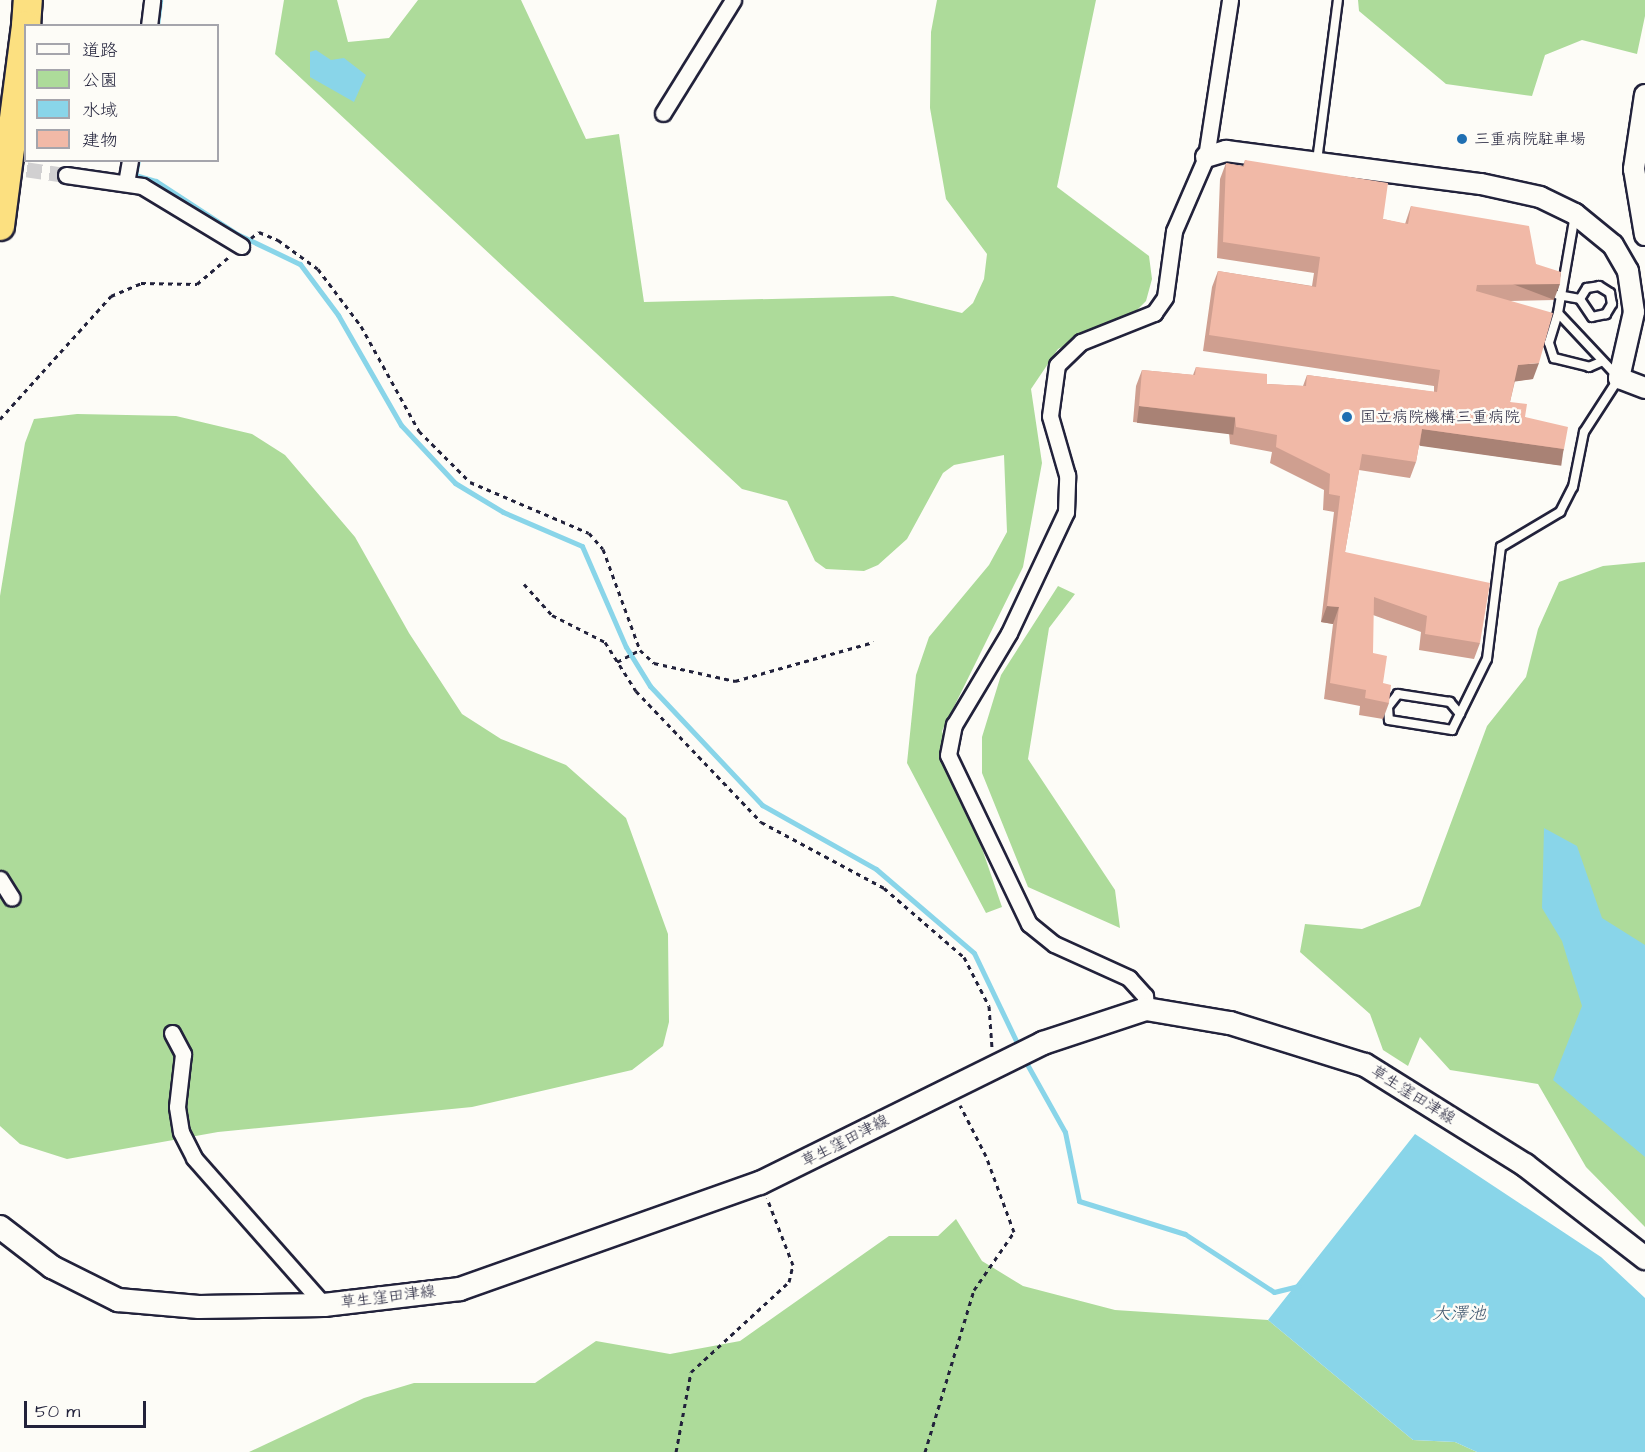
<!DOCTYPE html>
<meta charset="utf-8">
<style>
body{margin:0}
#map{position:relative;width:1645px;height:1452px;overflow:hidden;background:#fdfcf7;font-family:"Architects Daughter","Klee One",sans-serif}
div>[style]{position:absolute}
[style*='--x']{left:calc(var(--x)*1px);top:calc(var(--y)*1px);width:calc(var(--w)*1px);rotate:calc(var(--a)*1deg)}
.green>*{inset:0;background:#addb9a}
.water>*{inset:0;background:#89d5e9}
.stream>*{height:5px;margin:-2.5px;padding:0 2.5px;transform-origin:2.5px;border-radius:2.5px;background:#89d5e9}
.minor-tunnel>*{height:15px;margin-top:-7.5px;transform-origin:0;background:repeating-linear-gradient(90deg,#d1d0d1 0 15px,transparent 0 23px)}
.path>*{height:3px;margin-top:-1.5px;transform-origin:0;background:repeating-linear-gradient(90deg,#22223b 0 4.5px,transparent 0 9px)}
.roads{filter:drop-shadow(2px 0 #22223b) drop-shadow(-2px 0 #22223b) drop-shadow(0 2px #22223b) drop-shadow(0 -2px #22223b)}
.service>*{height:8px;margin:-4px;padding:0 4px;transform-origin:4px;border-radius:4px;background:#fdfcf7}
.minor>*{height:15px;margin:-7.5px;padding:0 7.5px;transform-origin:7.5px;border-radius:7.5px;background:#fdfcf7}
.tertiary>*{height:20px;margin:-10px;padding:0 10px;transform-origin:10px;border-radius:10px;background:#fdfcf7}
.secondary>*{height:22px;margin:-11px;padding:0 11px;transform-origin:11px;border-radius:11px;background:#fdfcf7}
.motorway>*{height:28px;margin:-14px;padding:0 14px;transform-origin:14px;border-radius:14px;background:#fce080}
.wall>*{inset:0;background:#cf9f90}
.shaded-wall>*{inset:0;background:#a98275;transform-origin:0 0}
.building>*{inset:0;background:#f1b9a7}
.dots>*{width:16px;height:16px;translate:-50% -50%;box-sizing:border-box;border:3px solid #fdfcf7;border-radius:50%}
span{translate:-50% -50%;white-space:nowrap;text-align:center;line-height:1.15;-webkit-text-stroke:5px #fdfcf7;paint-order:stroke}
.poi-label{font-size:16px;color:#22223b}
.left{translate:0 -50%;text-align:left}
.street-label{font-size:16px;color:#22223b}
.water-label{font-size:18px;color:#41586f;font-style:italic}
.legend{position:absolute;left:24px;top:24px;width:195px;height:138px;box-sizing:border-box;background:#fdfcf7;border:2px solid #a5a5ac;margin:0;padding:8px 10px;list-style:none;font-size:18px;color:#22223b}
.legend li{display:flex;align-items:center;gap:12px;height:30px}
.legend b{width:30px;border:2px solid #a5a5ac}
.scale{position:absolute;left:24px;top:1401px;width:122px;height:27px;box-sizing:border-box;border:3px solid #22223b;border-top:0;padding-left:8px;font-size:18px;line-height:21px;white-space:nowrap;color:#22223b;-webkit-text-stroke:4px #fdfcf7;paint-order:stroke}
</style>
<div id="map">
<div class="green">
<i style="clip-path:polygon(284px 0,337px 0,348px 42px,389px 38px,418px 0,521px 0,586px 139px,619px 134px,644px 302px,893px 296px,962px 313px,973px 303px,984px 279px,987px 254px,946px 199px,930px 108px,931px 32px,937px 0,1096px 0,1057px 187px,1149px 256px,1152px 279px,1146px 301px,1137px 310px,1058px 349px,1031px 389px,1042px 463px,1023px 567px,942px 731px,1002px 907px,986px 913px,907px 763px,916px 675px,929px 637px,989px 565px,1007px 532px,1004px 455px,954px 465px,943px 473px,907px 539px,878px 565px,864px 571px,826px 569px,815px 561px,787px 501px,742px 489px,275px 54px)"></i>
<i style="clip-path:polygon(1358px 0,1645px 0,1645px 16px,1637px 54px,1582px 40px,1545px 55px,1532px 96px,1446px 84px,1359px 11px)"></i>
<i style="clip-path:polygon(77px 414px,176px 416px,252px 434px,285px 455px,355px 537px,409px 633px,462px 714px,501px 739px,566px 765px,626px 818px,668px 934px,669px 1022px,663px 1046px,632px 1070px,472px 1107px,218px 1132px,67px 1159px,20px 1144px,0 1126px,0 596px,25px 443px,34px 419px)"></i>
<i style="clip-path:polygon(1645px 562px,1645px 1227px,1586px 1167px,1538px 1084px,1450px 1070px,1420px 1037px,1408px 1066px,1383px 1050px,1370px 1014px,1300px 952px,1305px 924px,1362px 929px,1420px 906px,1487px 726px,1526px 677px,1538px 629px,1559px 582px,1603px 566px)"></i>
<i style="clip-path:polygon(1058px 586px,1075px 594px,1049px 628px,1028px 759px,1115px 890px,1120px 928px,1028px 887px,982px 773px,982px 737px,1001px 675px)"></i>
<i style="clip-path:polygon(956px 1219px,982px 1261px,1023px 1286px,1115px 1310px,1268px 1320px,1413px 1440px,1455px 1442px,1477px 1452px,249px 1452px,364px 1398px,414px 1383px,535px 1383px,596px 1341px,670px 1354px,740px 1341px,889px 1236px,938px 1236px)"></i>
</div>
<div class="water">
<i style="clip-path:polygon(316px 50px,331px 60px,344px 58px,366px 75px,354px 102px,310px 77px,310px 52px)"></i>
<i style="clip-path:polygon(1544px 828px,1577px 846px,1602px 918px,1645px 945px,1645px 1157px,1553px 1080px,1582px 1006px,1562px 941px,1542px 908px)"></i>
<i style="clip-path:polygon(1415px 1134px,1601px 1257px,1645px 1298px,1645px 1452px,1477px 1452px,1455px 1442px,1413px 1440px,1268px 1320px)"></i>
</div>
<div class="stream">
<i style="--x:157;--y:26;--w:26;--a:-83"></i>
<i style="--x:138;--y:160;--w:15;--a:101"></i>
<i style="--x:135;--y:175;--w:22;--a:16"></i>
<i style="--x:156;--y:181;--w:97;--a:33.2"></i>
<i style="--x:237;--y:234;--w:70;--a:25.5"></i>
<i style="--x:300;--y:264;--w:64;--a:53.3"></i>
<i style="--x:338;--y:315;--w:127;--a:60.2"></i>
<i style="--x:401;--y:425;--w:79;--a:47"></i>
<i style="--x:455;--y:483;--w:56;--a:31.1"></i>
<i style="--x:503;--y:512;--w:86;--a:23.3"></i>
<i style="--x:582;--y:546;--w:110;--a:66.5"></i>
<i style="--x:626;--y:647;--w:46;--a:58.4"></i>
<i style="--x:650;--y:686;--w:163;--a:46.7"></i>
<i style="--x:762;--y:805;--w:131;--a:29.3"></i>
<i style="--x:876;--y:869;--w:129;--a:40.6"></i>
<i style="--x:974;--y:953;--w:106;--a:64.4"></i>
<i style="--x:1023;--y:1057;--w:86;--a:60.8"></i>
<i style="--x:1065;--y:1132;--w:70;--a:78.5"></i>
<i style="--x:1079;--y:1201;--w:111;--a:17.3"></i>
<i style="--x:1185;--y:1234;--w:106;--a:33.1"></i>
<i style="--x:1274;--y:1292;--w:25;--a:-14"></i>
</div>
<div class="minor-tunnel">
<i style="--x:4;--y:166;--w:63;--a:8.3"></i>
</div>
<div class="path">
<i style="--x:251;--y:238;--w:10;--a:-37"></i>
<i style="--x:259;--y:232;--w:21;--a:23"></i>
<i style="--x:278;--y:240;--w:49;--a:35.9"></i>
<i style="--x:318;--y:269;--w:71;--a:53"></i>
<i style="--x:361;--y:326;--w:120;--a:61.1"></i>
<i style="--x:419;--y:431;--w:72;--a:45"></i>
<i style="--x:470;--y:482;--w:129;--a:23.2"></i>
<i style="--x:589;--y:533;--w:21;--a:49"></i>
<i style="--x:603;--y:549;--w:108;--a:69.9"></i>
<i style="--x:640;--y:650;--w:19;--a:43"></i>
<i style="--x:654;--y:663;--w:83;--a:12.5"></i>
<i style="--x:735;--y:681;--w:144;--a:-15.7"></i>
<i style="--x:0;--y:419;--w:166;--a:-47.9"></i>
<i style="--x:111;--y:296;--w:33;--a:-23"></i>
<i style="--x:141;--y:283;--w:56;--a:1"></i>
<i style="--x:197;--y:284;--w:43;--a:-40.3"></i>
<i style="--x:524;--y:584;--w:42;--a:47.9"></i>
<i style="--x:552;--y:615;--w:59;--a:27"></i>
<i style="--x:605;--y:642;--w:58;--a:57.7"></i>
<i style="--x:636;--y:691;--w:181;--a:46.3"></i>
<i style="--x:761;--y:822;--w:140;--a:28.2"></i>
<i style="--x:884;--y:888;--w:106;--a:40.8"></i>
<i style="--x:964;--y:957;--w:55;--a:63"></i>
<i style="--x:989;--y:1006;--w:42;--a:85.9"></i>
<i style="--x:617;--y:662;--w:26;--a:-28"></i>
<i style="--x:676;--y:1452;--w:81;--a:-79.4"></i>
<i style="--x:691;--y:1372;--w:133;--a:-42.6"></i>
<i style="--x:789;--y:1282;--w:17;--a:-77"></i>
<i style="--x:793;--y:1265;--w:72;--a:-111.2"></i>
<i style="--x:925;--y:1452;--w:169;--a:-73.2"></i>
<i style="--x:974;--y:1290;--w:70;--a:-55.4"></i>
<i style="--x:1014;--y:1232;--w:81;--a:-110.2"></i>
<i style="--x:986;--y:1156;--w:57;--a:-117"></i>
</div>
<div class="roads">
<div class="service">
<i style="--x:1317;--y:161;--w:162;--a:-82.6"></i>
<i style="--x:1558;--y:295;--w:22;--a:10"></i>
<i style="--x:1580;--y:299;--w:13;--a:-58"></i>
<i style="--x:1587;--y:288;--w:12;--a:-9"></i>
<i style="--x:1599;--y:286;--w:13;--a:32"></i>
<i style="--x:1610;--y:293;--w:11;--a:80"></i>
<i style="--x:1612;--y:304;--w:12;--a:121"></i>
<i style="--x:1606;--y:314;--w:14;--a:168"></i>
<i style="--x:1592;--y:317;--w:22;--a:-124"></i>
<i style="--x:1558;--y:313;--w:31;--a:107"></i>
<i style="--x:1549;--y:343;--w:16;--a:72"></i>
<i style="--x:1554;--y:358;--w:36;--a:14"></i>
<i style="--x:1589;--y:367;--w:13;--a:-23"></i>
<i style="--x:1460;--y:714;--w:16;--a:-130"></i>
<i style="--x:1450;--y:702;--w:53;--a:-171.3"></i>
<i style="--x:1398;--y:694;--w:16;--a:128"></i>
<i style="--x:1388;--y:707;--w:13;--a:86"></i>
<i style="--x:1389;--y:720;--w:64;--a:9"></i>
<i style="--x:1452;--y:730;--w:79;--a:-63.8"></i>
<i style="--x:1487;--y:659;--w:113;--a:-82.9"></i>
<i style="--x:1501;--y:547;--w:69;--a:-30.7"></i>
<i style="--x:1560;--y:512;--w:28;--a:-63"></i>
<i style="--x:1573;--y:487;--w:56;--a:-78.7"></i>
<i style="--x:1584;--y:432;--w:64;--a:-57.1"></i>
<i style="--x:1619;--y:378;--w:89;--a:-133.2"></i>
<i style="--x:1558;--y:313;--w:99;--a:-80.2"></i>
</div>
<div class="minor">
<i style="--x:149;--y:26;--w:26;--a:-83"></i>
<i style="--x:663;--y:113;--w:133;--a:-58.2"></i>
<i style="--x:66;--y:175;--w:77;--a:8.2"></i>
<i style="--x:142;--y:186;--w:116;--a:31.2"></i>
<i style="--x:126;--y:183;--w:23;--a:-80"></i>
<i style="--x:0;--y:879;--w:22;--a:58"></i>
<i style="--x:1146;--y:1009;--w:13;--a:-94"></i>
<i style="--x:1145;--y:996;--w:24;--a:-132"></i>
<i style="--x:1129;--y:978;--w:82;--a:-155.6"></i>
<i style="--x:1054;--y:944;--w:32;--a:-141"></i>
<i style="--x:1029;--y:924;--w:187;--a:-115.6"></i>
<i style="--x:948;--y:755;--w:31;--a:-79"></i>
<i style="--x:954;--y:725;--w:107;--a:-59.1"></i>
<i style="--x:1009;--y:633;--w:134;--a:-64.8"></i>
<i style="--x:1066;--y:512;--w:37;--a:-88"></i>
<i style="--x:1067;--y:475;--w:61;--a:-106.1"></i>
<i style="--x:1050;--y:416;--w:51;--a:-82.2"></i>
<i style="--x:1057;--y:365;--w:33;--a:-44"></i>
<i style="--x:1081;--y:342;--w:79;--a:-21.7"></i>
<i style="--x:1154;--y:313;--w:19;--a:-55"></i>
<i style="--x:1165;--y:297;--w:67;--a:-82.2"></i>
<i style="--x:1174;--y:231;--w:81;--a:-66.6"></i>
<i style="--x:1206;--y:157;--w:159;--a:-81.3"></i>
<i style="--x:172;--y:1033;--w:24;--a:62"></i>
<i style="--x:183;--y:1054;--w:53;--a:96.5"></i>
<i style="--x:177;--y:1107;--w:25;--a:81"></i>
<i style="--x:181;--y:1132;--w:29;--a:63"></i>
<i style="--x:194;--y:1158;--w:196;--a:48.5"></i>
</div>
<div class="tertiary">
<i style="--x:1645;--y:95;--w:75;--a:98.5"></i>
<i style="--x:1634;--y:169;--w:67;--a:80.5"></i>
<i style="--x:1206;--y:157;--w:21;--a:-17"></i>
<i style="--x:1226;--y:151;--w:257;--a:7.4"></i>
<i style="--x:1481;--y:184;--w:60;--a:12.4"></i>
<i style="--x:1540;--y:197;--w:39;--a:26"></i>
<i style="--x:1575;--y:214;--w:49;--a:39.2"></i>
<i style="--x:1613;--y:245;--w:30;--a:60"></i>
<i style="--x:1628;--y:271;--w:41;--a:81.7"></i>
<i style="--x:1634;--y:312;--w:68;--a:102.8"></i>
<i style="--x:1619;--y:378;--w:28;--a:21"></i>
</div>
<div class="secondary">
<i style="--x:0;--y:1227;--w:66;--a:37.6"></i>
<i style="--x:52;--y:1267;--w:74;--a:26.6"></i>
<i style="--x:118;--y:1300;--w:81;--a:4.9"></i>
<i style="--x:199;--y:1307;--w:125;--a:-0.9"></i>
<i style="--x:324;--y:1305;--w:137;--a:-6.7"></i>
<i style="--x:460;--y:1289;--w:318;--a:-19.5"></i>
<i style="--x:760;--y:1183;--w:316;--a:-26.3"></i>
<i style="--x:1043;--y:1043;--w:108;--a:-18.3"></i>
<i style="--x:1146;--y:1009;--w:85;--a:9.5"></i>
<i style="--x:1230;--y:1023;--w:141;--a:17.3"></i>
<i style="--x:1365;--y:1065;--w:189;--a:32"></i>
<i style="--x:1525;--y:1165;--w:152;--a:37.8"></i>
</div>
<div class="motorway">
<i style="--x:26;--y:26;--w:26;--a:-86"></i>
<i style="--x:0;--y:226;--w:202;--a:-82.6"></i>
</div>
</div>
<div class="wall">
<i style="clip-path:polygon(1245px 160px,1383px 219px,1405px 224px,1411px 206px,1536px 264px,1554px 300px,1510px 301px,1533px 379px,1515px 381px,1510px 402px,1525px 417px,1564px 449px,1558px 465px,1419px 445px,1416px 462px,1410px 478px,1359px 470px,1345px 552px,1480px 643px,1474px 659px,1419px 650px,1421px 632px,1373px 615px,1373px 653px,1389px 703px,1383px 719px,1359px 715px,1360px 706px,1324px 699px,1333px 624px,1321px 622px,1334px 512px,1323px 510px,1324px 490px,1270px 463px,1272px 452px,1230px 444px,1229px 433px,1133px 422px,1136px 386px,1142px 370px,1193px 375px,1196px 367px,1267px 384px,1303px 386px,1307px 375px,1434px 392px,1434px 386px,1203px 351px,1212px 287px,1218px 271px,1312px 286px,1314px 273px,1217px 258px,1220px 179px,1226px 163px,1243px 166px)"></i>
</div>
<div class="shaded-wall">
<i style="left:1560px;top:284px;width:17px;height:83px;rotate:111deg"></i>
<i style="clip-path:polygon(1539px 363px,1533px 379px,1512px 382px,1518px 365px)"></i>
<i style="left:1139px;top:406px;width:97px;height:17px;rotate:7deg"></i>
<i style="left:1422px;top:429px;width:143px;height:17px;rotate:8deg"></i>
<i style="clip-path:polygon(1327px 606px,1339px 607px,1333px 624px,1321px 622px)"></i>
</div>
<div class="building">
<i style="clip-path:polygon(1245px 160px,1388px 183px,1383px 219px,1408px 224px,1411px 206px,1529px 226px,1536px 264px,1561px 272px,1560px 284px,1477px 285px,1476px 291px,1553px 313px,1539px 363px,1518px 365px,1510px 402px,1527px 404px,1525px 417px,1568px 427px,1564px 449px,1422px 429px,1416px 462px,1362px 454px,1345px 552px,1490px 583px,1480px 643px,1425px 634px,1427px 616px,1374px 597px,1373px 653px,1387px 656px,1383px 683px,1391px 685px,1389px 703px,1365px 698px,1366px 690px,1330px 683px,1339px 607px,1327px 606px,1340px 496px,1329px 494px,1330px 474px,1276px 447px,1277px 435px,1236px 427px,1235px 417px,1139px 406px,1142px 370px,1195px 375px,1196px 367px,1267px 374px,1267px 384px,1306px 386px,1307px 375px,1437px 392px,1440px 370px,1209px 335px,1218px 271px,1316px 287px,1320px 257px,1223px 242px,1226px 163px,1244px 167px)"></i>
</div>
<div class="dots">
<i style="left:1462px;top:139px;background:#1f6fb2"></i>
<i style="left:1347px;top:417px;background:#1f6fb2"></i>
</div>
<div class="poi-label">
<span class="left" style="left:1474px;top:139px">三重病院駐車場</span>
<span class="left" style="left:1360px;top:417px">国立病院機構三重病院</span>
</div>
<div class="street-label">
<span style="left:1413px;top:1095px;rotate:32deg">草生窪田津線</span>
<span style="left:845px;top:1141px;rotate:-27deg">草生窪田津線</span>
<span style="left:388px;top:1297px;rotate:-7deg">草生窪田津線</span>
</div>
<div class="water-label">
<span style="left:1459px;top:1314px">大澤池</span>
</div>
<ul class="legend">
<li><b style="height:8px;background:#fdfcf7"></b>道路</li>
<li><b style="height:16px;background:#addb9a"></b>公園</li>
<li><b style="height:16px;background:#89d5e9"></b>水域</li>
<li><b style="height:16px;background:#f1b9a7"></b>建物</li>
</ul>
<div class="scale">50 m</div>
</div>
